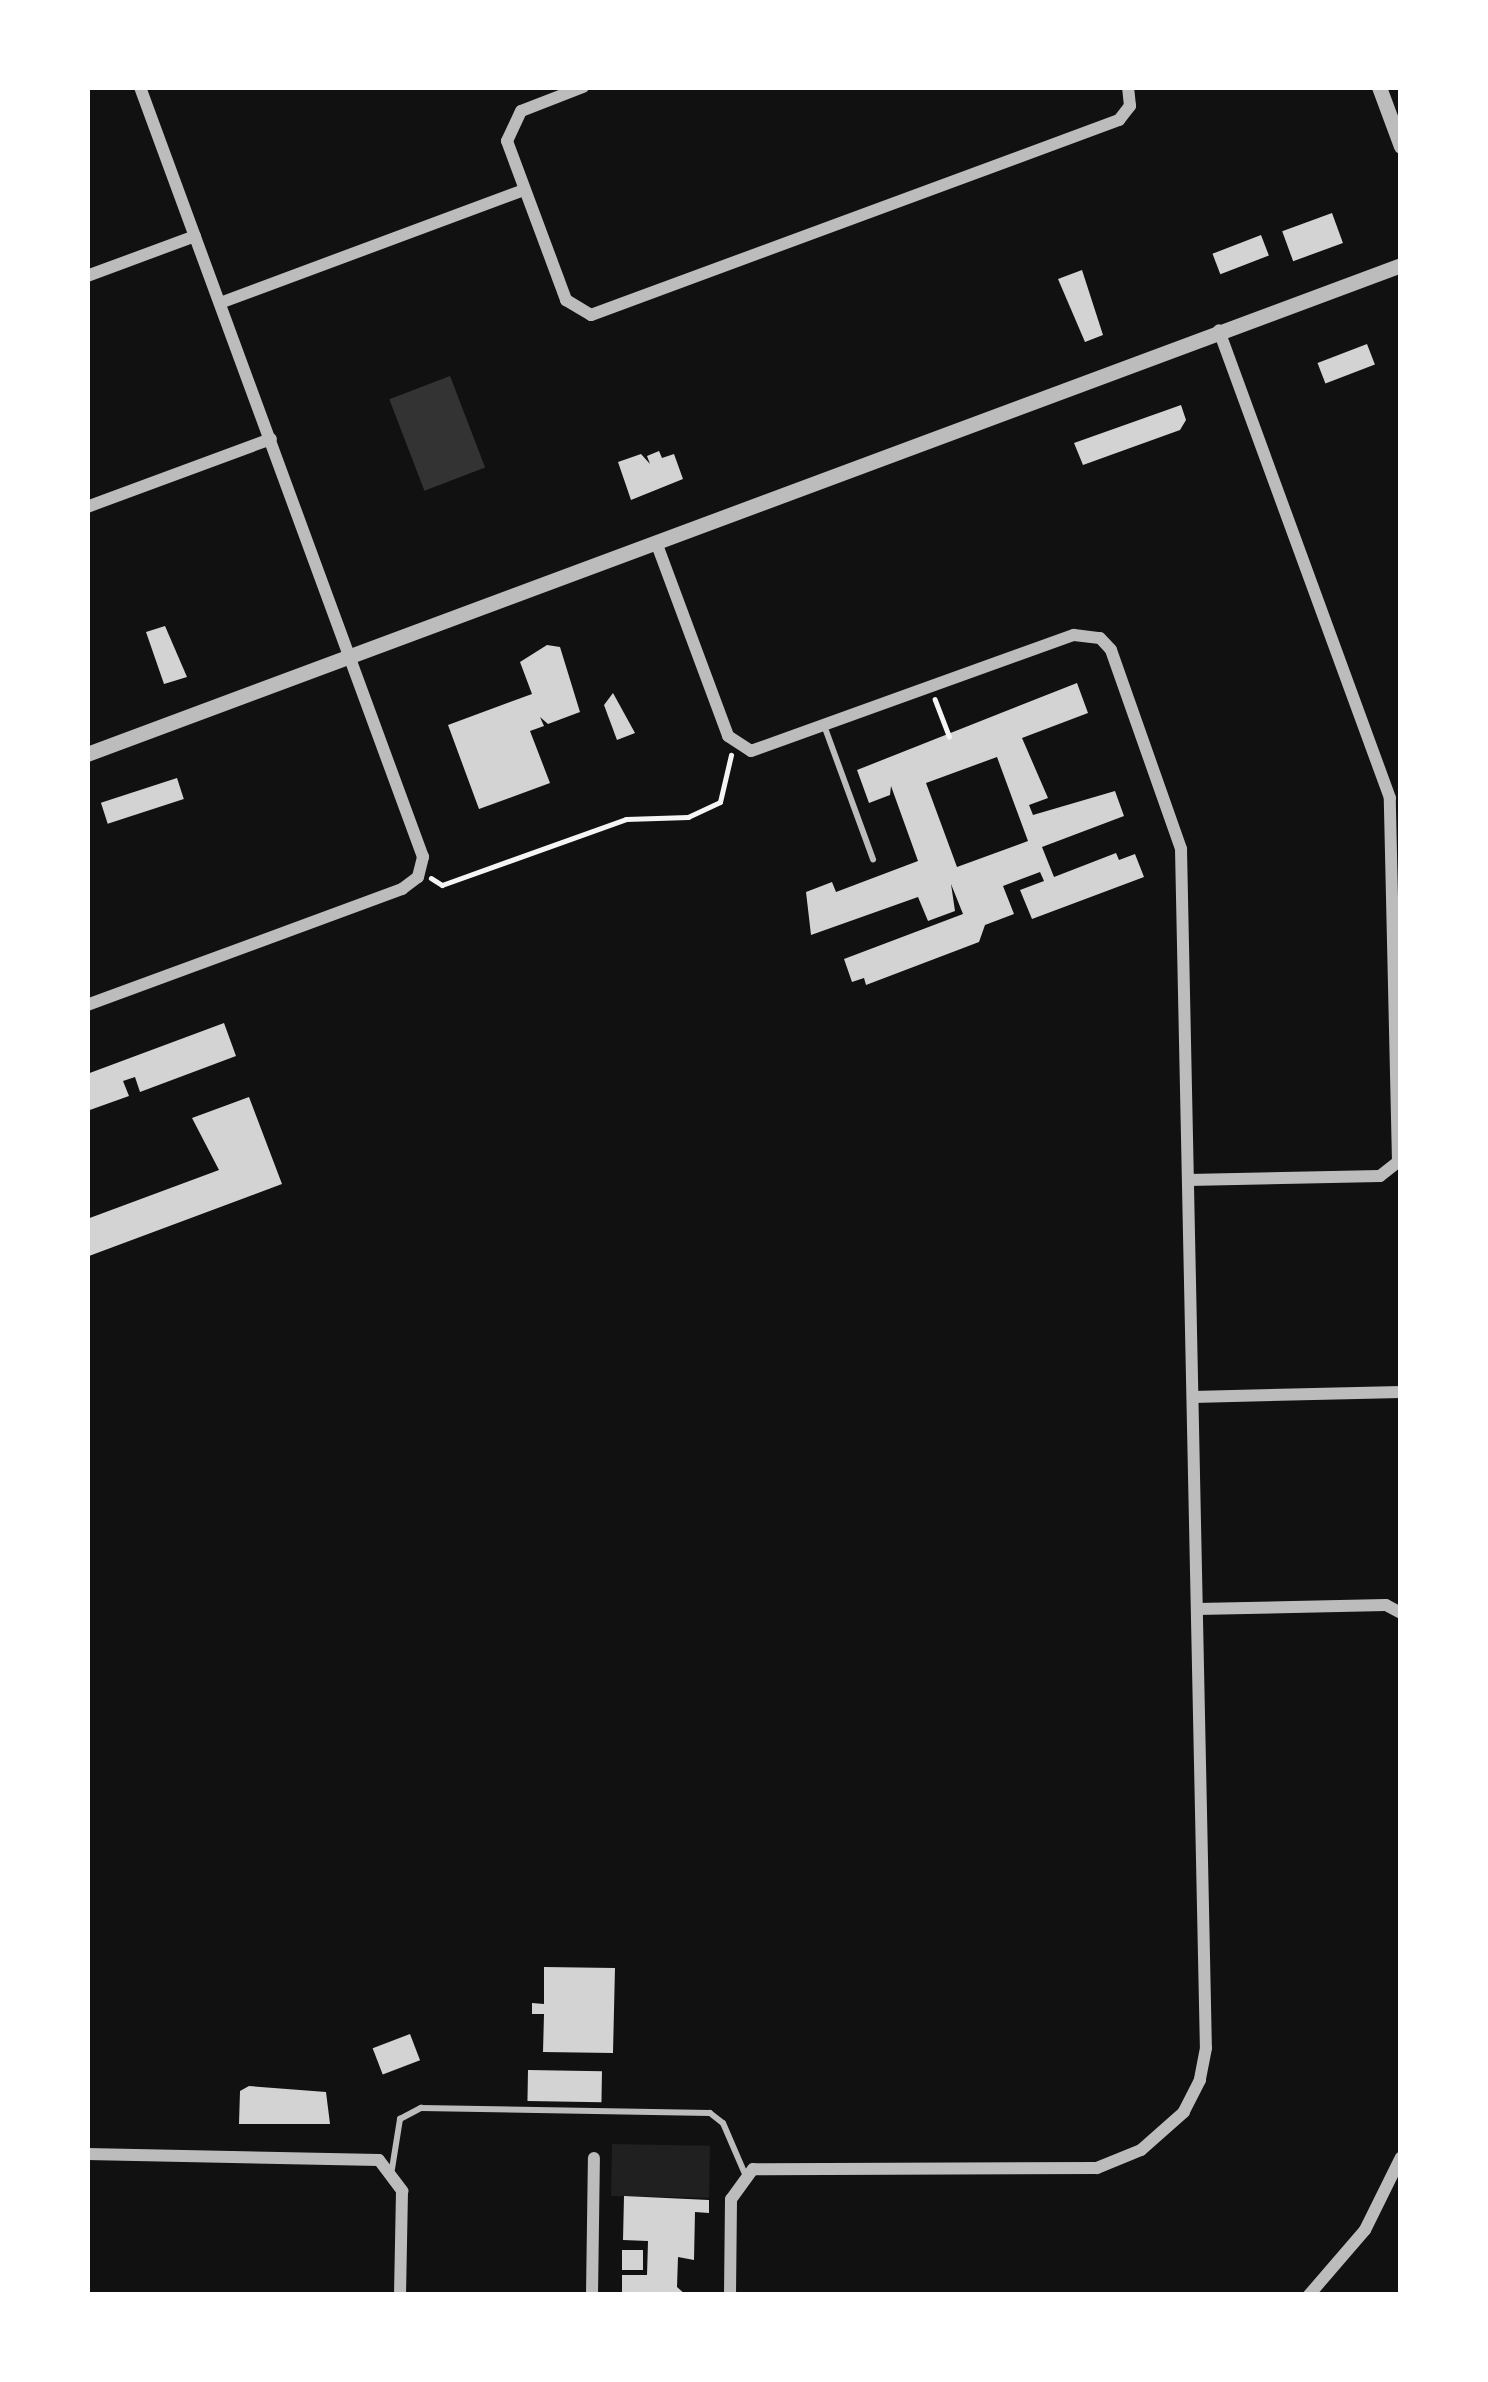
<!DOCTYPE html>
<style>
body{margin:0}
#map{position:relative;width:1488px;height:2382px;overflow:hidden;background:#111;font-family:"Open Sans",sans-serif}
div>[style]{position:absolute}
[style*='--x']{left:calc(var(--x)*1px);top:calc(var(--y)*1px);width:calc(var(--w)*1px);rotate:calc(var(--a)*1deg)}
.green>*{inset:0;background:#202020;transform-origin:0 0}
.water>*{inset:0;background:#333;transform-origin:0 0}
.building>*{inset:0;background:#d3d3d3;transform-origin:0 0}
.path>*{height:4.5px;margin:-2.25px;padding:0 2.25px;transform-origin:2.25px;border-radius:2.25px;background:#f5f5f5}
.service>*{height:6px;margin:-3px;padding:0 3px;transform-origin:3px;border-radius:3px;background:#bcbcbc}
.minor>*{height:12px;margin:-6px;padding:0 6px;transform-origin:6px;border-radius:6px;background:#bcbcbc}
.tertiary>*{height:15px;margin:-7.5px;padding:0 7.5px;transform-origin:7.5px;border-radius:7.5px;background:#bcbcbc}
span{translate:-50% -50%;white-space:nowrap;text-align:center;line-height:1.15;-webkit-text-stroke:9px #fff;paint-order:stroke}
.frame{position:absolute;inset:0;border:90px solid #fff;pointer-events:none}
</style>
<div id="map">
<div class="green">
<i style="left:612px;top:2144px;width:98px;height:52px;rotate:1deg"></i>
</div>
<div class="water">
<i style="left:450px;top:376px;width:98px;height:65px;rotate:69deg"></i>
</div>
<div class="building">
<i style="left:1332px;top:213px;width:32px;height:53px;rotate:70deg"></i>
<i style="left:1261px;top:235px;width:22px;height:52px;rotate:69deg"></i>
<i style="clip-path:polygon(1082px 270px,1103px 335px,1085px 342px,1058px 279px)"></i>
<i style="left:1367px;top:344px;width:22px;height:53px;rotate:69deg"></i>
<i style="clip-path:polygon(1181px 405px,1186px 420px,1180px 430px,1083px 465px,1074px 443px)"></i>
<i style="clip-path:polygon(659px 451px,662px 458px,674px 454px,683px 479px,631px 500px,618px 462px,641px 454px,650px 464px,647px 456px)"></i>
<i style="clip-path:polygon(165px 626px,187px 677px,164px 684px,146px 632px)"></i>
<i style="clip-path:polygon(547px 645px,560px 647px,580px 712px,548px 724px,540px 717px,544px 726px,530px 731px,550px 783px,479px 809px,448px 725px,532px 694px,520px 662px)"></i>
<i style="clip-path:polygon(evenodd,1077px 683px,1088px 713px,1022px 738px,1048px 798px,1029px 805px,1033px 815px,1115px 791px,1124px 816px,1042px 847px,1054px 877px,1116px 853px,1119px 860px,1135px 854px,1144px 877px,1032px 919px,1020px 890px,1044px 881px,1040px 872px,1003px 886px,1014px 914px,985px 925px,979px 942px,866px 985px,864px 978px,852px 982px,844px 959px,963px 914px,951px 884px,955px 911px,928px 921px,918px 897px,811px 935px,806px 892px,832px 882px,836px 892px,918px 861px,891px 786px,890px 795px,869px 803px,857px 770px,1077px 683px,997px 757px,1028px 841px,957px 867px,926px 783px,997px 757px)"></i>
<i style="clip-path:polygon(613px 693px,635px 733px,617px 740px,604px 705px)"></i>
<i style="left:177px;top:778px;width:22px;height:80px;rotate:72deg"></i>
<i style="clip-path:polygon(224px 1023px,236px 1056px,140px 1092px,135px 1077px,123px 1081px,129px 1096px,87px 1111px,87px 1074px)"></i>
<i style="clip-path:polygon(249px 1097px,282px 1184px,89px 1256px,87px 1219px,219px 1170px,192px 1118px)"></i>
<i style="clip-path:polygon(544px 1967px,615px 1968px,613px 2053px,543px 2052px,544px 2014px,532px 2014px,532px 2003px,544px 2004px)"></i>
<i style="left:410px;top:2034px;width:28px;height:40px;rotate:69deg"></i>
<i style="left:528px;top:2070px;width:74px;height:31px;rotate:1deg"></i>
<i style="clip-path:polygon(249px 2086px,326px 2092px,330px 2124px,239px 2124px,240px 2091px)"></i>
<i style="clip-path:polygon(624px 2196px,709px 2200px,709px 2213px,695px 2212px,694px 2260px,678px 2257px,677px 2287px,686px 2295px,622px 2295px,622px 2275px,647px 2275px,648px 2241px,623px 2240px)"></i>
<i style="left:622px;top:2250px;width:21px;height:20px"></i>
</div>
<div class="path">
<i style="--x:935;--y:699;--w:40;--a:69"></i>
<i style="--x:431;--y:878;--w:13;--a:32"></i>
<i style="--x:442;--y:885;--w:195;--a:-19.7"></i>
<i style="--x:626;--y:819;--w:62;--a:-1.8"></i>
<i style="--x:688;--y:817;--w:35;--a:-25"></i>
<i style="--x:720;--y:802;--w:48;--a:-76.8"></i>
</div>
<div class="service">
<i style="--x:825;--y:728;--w:140;--a:69.9"></i>
<i style="--x:392;--y:2169;--w:51;--a:-80.9"></i>
<i style="--x:400;--y:2119;--w:24;--a:-28"></i>
<i style="--x:421;--y:2108;--w:289;--a:1"></i>
<i style="--x:710;--y:2113;--w:16;--a:38"></i>
<i style="--x:723;--y:2123;--w:56;--a:66.7"></i>
</div>
<div class="minor">
<i style="--x:583;--y:87;--w:66;--a:158.8"></i>
<i style="--x:521;--y:111;--w:33;--a:115"></i>
<i style="--x:507;--y:141;--w:170;--a:69.6"></i>
<i style="--x:566;--y:300;--w:29;--a:31"></i>
<i style="--x:591;--y:315;--w:563;--a:-20.27"></i>
<i style="--x:1119;--y:120;--w:18;--a:-52"></i>
<i style="--x:1130;--y:106;--w:19;--a:-96"></i>
<i style="--x:87;--y:276;--w:115;--a:-20.3"></i>
<i style="--x:220;--y:303;--w:324;--a:-20.4"></i>
<i style="--x:87;--y:507;--w:196;--a:-20.3"></i>
<i style="--x:656;--y:542;--w:207;--a:69.6"></i>
<i style="--x:728;--y:736;--w:27;--a:33"></i>
<i style="--x:751;--y:751;--w:343;--a:-19.8"></i>
<i style="--x:1074;--y:635;--w:26;--a:7"></i>
<i style="--x:1100;--y:638;--w:16;--a:47"></i>
<i style="--x:1111;--y:650;--w:211;--a:70.6"></i>
<i style="--x:1181;--y:849;--w:1199;--a:88.81"></i>
<i style="--x:1206;--y:2048;--w:33;--a:101"></i>
<i style="--x:1200;--y:2080;--w:36;--a:117"></i>
<i style="--x:1184;--y:2112;--w:57;--a:138.5"></i>
<i style="--x:1141;--y:2150;--w:48;--a:157.8"></i>
<i style="--x:1097;--y:2168;--w:344;--a:179.8"></i>
<i style="--x:753;--y:2169;--w:37;--a:126"></i>
<i style="--x:731;--y:2199;--w:96;--a:90.6"></i>
<i style="--x:87;--y:1005;--w:336;--a:-20.2"></i>
<i style="--x:402;--y:889;--w:20;--a:-37"></i>
<i style="--x:418;--y:877;--w:21;--a:-76"></i>
<i style="--x:423;--y:857;--w:820;--a:-110.18"></i>
<i style="--x:1188;--y:1180;--w:192;--a:-1.2"></i>
<i style="--x:1380;--y:1176;--w:23;--a:-38"></i>
<i style="--x:1398;--y:1162;--w:364;--a:-91.3"></i>
<i style="--x:1390;--y:798;--w:498;--a:-110.1"></i>
<i style="--x:1193;--y:1397;--w:208;--a:-1.4"></i>
<i style="--x:1197;--y:1609;--w:189;--a:-1.2"></i>
<i style="--x:1386;--y:1605;--w:17;--a:28"></i>
<i style="--x:87;--y:2154;--w:292;--a:1.2"></i>
<i style="--x:379;--y:2160;--w:39;--a:53"></i>
<i style="--x:402;--y:2191;--w:104;--a:91.1"></i>
<i style="--x:592;--y:2295;--w:137;--a:-89.2"></i>
<i style="--x:1309;--y:2295;--w:86;--a:-49.3"></i>
<i style="--x:1365;--y:2230;--w:81;--a:-63.7"></i>
</div>
<div class="tertiary">
<i style="--x:1379;--y:87;--w:63;--a:69.6"></i>
<i style="--x:87;--y:754;--w:1402;--a:-20.41"></i>
</div>
<div class="frame"></div>
</div>
